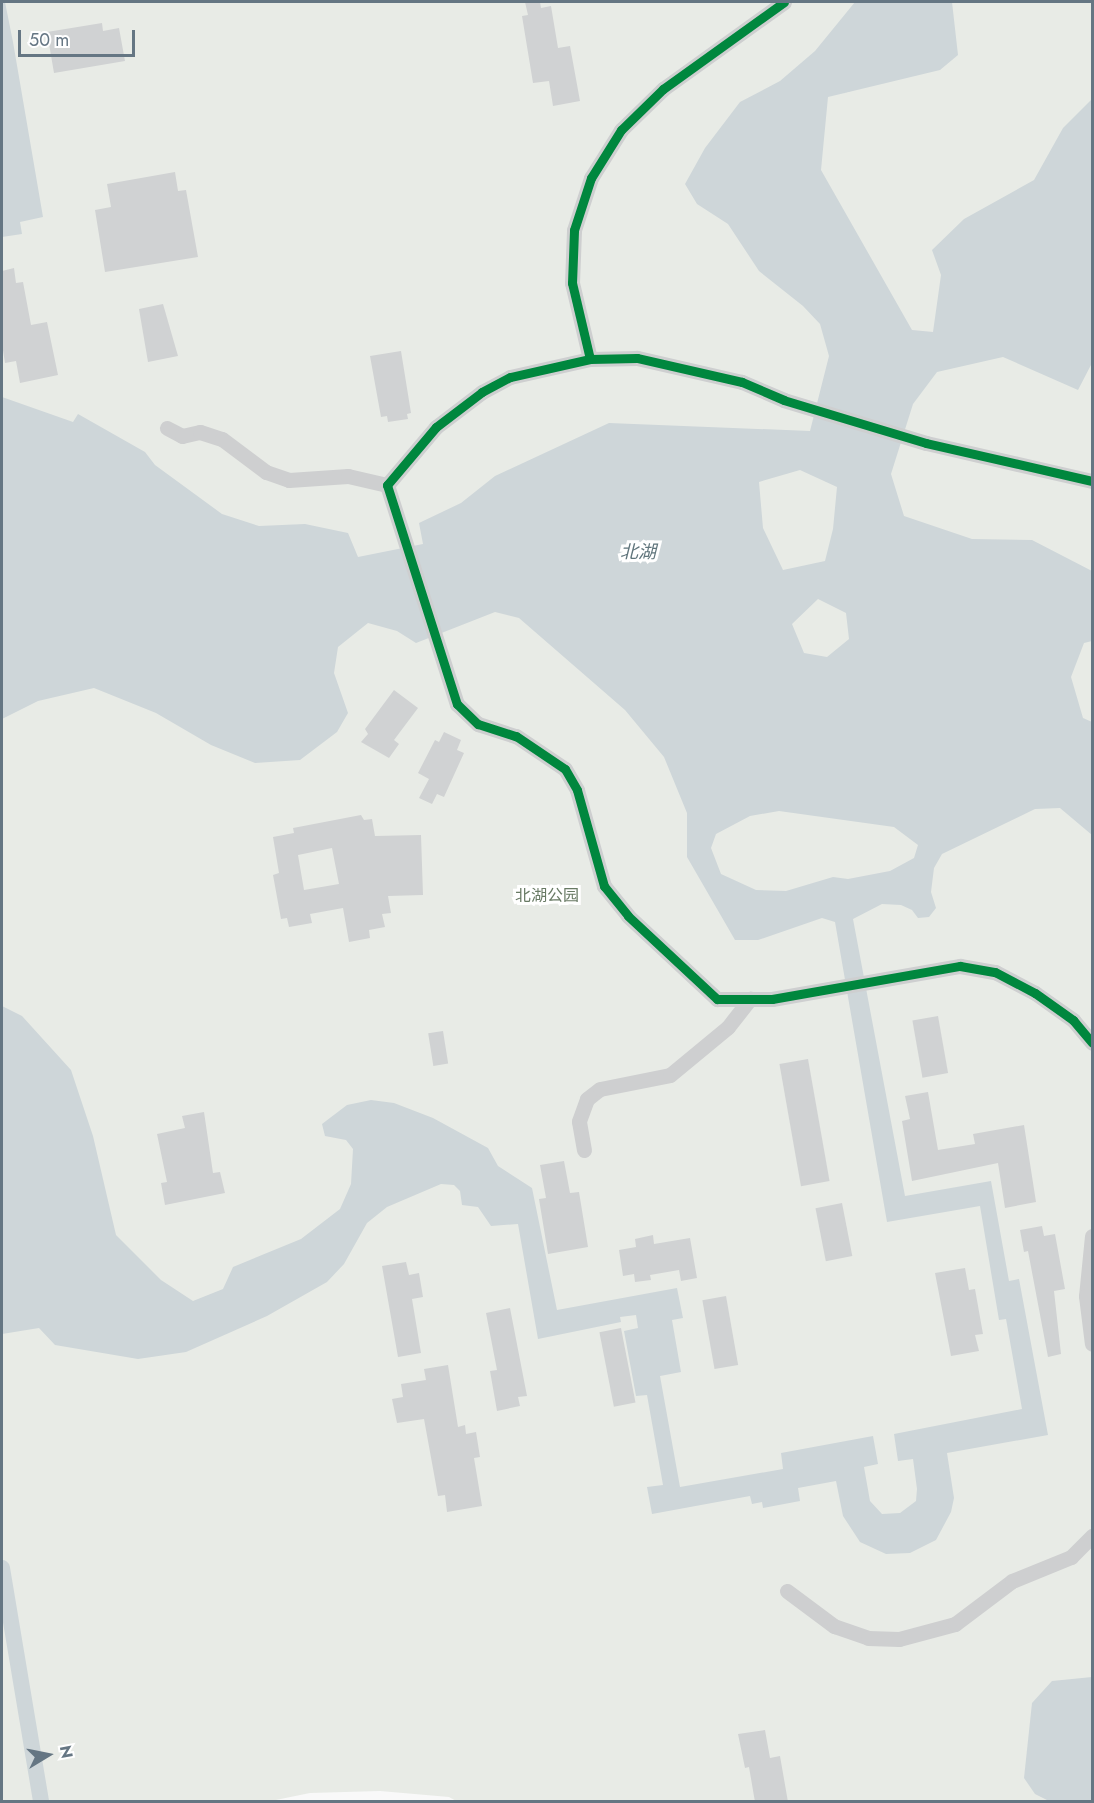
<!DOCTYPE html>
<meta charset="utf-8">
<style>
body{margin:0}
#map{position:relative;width:1094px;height:1803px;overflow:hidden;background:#f9f9f9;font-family:Jost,"Noto Sans SC",sans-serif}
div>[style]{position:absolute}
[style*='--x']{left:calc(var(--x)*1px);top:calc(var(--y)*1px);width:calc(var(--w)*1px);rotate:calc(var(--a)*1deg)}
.green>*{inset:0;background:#e8ebe6}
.water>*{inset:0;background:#ced6d9}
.canal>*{height:16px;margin:-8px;padding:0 8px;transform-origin:8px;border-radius:8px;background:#ced6d9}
.building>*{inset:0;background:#d0d2d3;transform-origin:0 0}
.minor>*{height:15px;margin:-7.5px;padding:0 7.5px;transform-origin:7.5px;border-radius:7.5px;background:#cecfd0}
.cycleway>*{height:9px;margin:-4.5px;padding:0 4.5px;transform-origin:4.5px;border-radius:4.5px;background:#00873e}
span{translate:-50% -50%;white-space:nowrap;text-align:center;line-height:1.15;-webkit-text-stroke:6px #fff;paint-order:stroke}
.park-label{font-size:16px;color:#687a64}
.water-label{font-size:18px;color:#60757c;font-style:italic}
.frame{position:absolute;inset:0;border:3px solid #657683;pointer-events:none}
.north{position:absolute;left:18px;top:1725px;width:60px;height:60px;-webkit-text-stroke:4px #fff;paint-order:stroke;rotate:80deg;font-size:16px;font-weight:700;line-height:24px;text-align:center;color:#657683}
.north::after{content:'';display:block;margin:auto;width:21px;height:27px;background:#657683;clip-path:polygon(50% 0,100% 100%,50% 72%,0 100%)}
.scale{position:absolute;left:18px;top:30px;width:117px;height:27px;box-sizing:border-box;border:3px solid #657683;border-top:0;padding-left:8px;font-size:18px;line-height:21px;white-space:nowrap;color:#657683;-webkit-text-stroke:4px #fff;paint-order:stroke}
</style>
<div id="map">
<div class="green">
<i style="clip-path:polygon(2px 2px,1092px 2px,1092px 1801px,458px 1802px,449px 1797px,380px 1791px,310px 1793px,266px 1802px,2px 1802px)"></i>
</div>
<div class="water">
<i style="clip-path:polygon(2px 2px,5px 2px,13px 42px,43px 217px,20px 222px,22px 234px,2px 237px)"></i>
<i style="clip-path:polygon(evenodd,855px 2px,952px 2px,958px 55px,940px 70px,828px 97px,821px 170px,912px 330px,933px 332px,941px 275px,932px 250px,964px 219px,1034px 180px,1063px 128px,1092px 99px,1092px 363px,1078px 390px,1003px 357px,937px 372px,913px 404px,891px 474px,904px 516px,972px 539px,1032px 540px,1092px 571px,1092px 641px,1084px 643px,1071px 677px,1083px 718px,1092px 722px,1092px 835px,1060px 808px,1035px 809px,942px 854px,934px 868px,931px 892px,936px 908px,929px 917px,918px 918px,912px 910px,901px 905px,882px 904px,853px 919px,905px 1196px,991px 1181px,1009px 1281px,1019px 1279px,1048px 1435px,947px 1453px,954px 1498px,951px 1512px,936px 1540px,910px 1553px,886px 1554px,860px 1542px,843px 1516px,836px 1481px,798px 1488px,800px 1501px,763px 1508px,762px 1502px,752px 1504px,750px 1496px,652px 1514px,647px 1487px,663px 1485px,647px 1395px,636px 1396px,624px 1331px,638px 1328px,636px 1315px,620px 1317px,621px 1322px,538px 1339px,518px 1224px,491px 1226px,478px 1207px,462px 1205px,460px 1191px,454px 1185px,441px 1184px,387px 1207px,367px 1223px,344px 1264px,327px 1282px,267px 1316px,186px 1352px,138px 1359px,55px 1345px,39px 1328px,2px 1334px,2px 1006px,22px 1016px,71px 1070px,93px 1136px,116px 1235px,161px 1280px,193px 1301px,223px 1289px,233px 1267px,301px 1239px,340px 1209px,351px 1184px,353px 1149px,346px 1140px,325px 1136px,322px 1124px,347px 1105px,371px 1100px,394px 1103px,433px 1118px,488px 1148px,498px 1166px,532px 1188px,557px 1310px,677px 1288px,683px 1318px,672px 1320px,681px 1372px,660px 1376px,680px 1487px,783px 1469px,781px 1453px,873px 1436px,878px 1464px,864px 1467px,870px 1501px,882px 1514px,900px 1513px,916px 1501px,917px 1489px,913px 1459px,898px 1461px,894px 1434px,1022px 1409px,1006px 1319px,999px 1320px,980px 1206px,887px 1222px,835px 922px,822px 918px,758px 940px,735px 940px,687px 857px,687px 813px,664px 757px,625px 710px,519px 618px,495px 612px,416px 643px,397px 631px,368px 623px,338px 647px,334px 673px,348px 713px,337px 732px,300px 760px,255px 763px,211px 745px,156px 713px,94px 688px,38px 701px,2px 719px,2px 397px,73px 422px,78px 414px,145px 452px,155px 465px,222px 514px,259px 526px,305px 524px,348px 533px,358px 557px,423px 544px,419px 523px,461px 503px,495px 476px,609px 423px,810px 431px,829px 356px,820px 324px,803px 306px,759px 271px,728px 224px,697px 204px,685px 184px,705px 148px,740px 102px,780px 81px,815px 51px,855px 2px,800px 470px,837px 487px,833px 529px,825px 561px,783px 570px,763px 528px,759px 482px,800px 470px,855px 2px,818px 599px,846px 613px,849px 639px,827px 657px,804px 653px,792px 624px,818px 599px,855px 2px,779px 811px,894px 827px,918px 845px,914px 858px,890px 871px,848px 879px,833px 877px,786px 891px,756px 890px,721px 874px,711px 848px,716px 834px,750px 816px,779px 811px)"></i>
<i style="clip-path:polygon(1092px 1677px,1092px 1801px,1049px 1801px,1035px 1794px,1024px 1778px,1032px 1703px,1052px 1681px)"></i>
</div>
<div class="canal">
<i style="--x:2;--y:1568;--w:237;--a:80.5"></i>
</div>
<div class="building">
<i style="clip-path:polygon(525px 2px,540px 2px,541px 8px,551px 6px,558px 48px,570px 46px,580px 101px,553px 106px,549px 81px,533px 83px,522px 16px,528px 15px)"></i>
<i style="clip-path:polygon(102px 23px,103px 31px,119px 28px,125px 61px,54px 73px,47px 32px)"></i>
<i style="clip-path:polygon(175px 172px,178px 191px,186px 190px,198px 257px,105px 272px,95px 210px,111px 207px,107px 184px)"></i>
<i style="clip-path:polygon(14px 268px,16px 283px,23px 282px,31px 325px,47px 322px,58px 375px,20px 383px,16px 361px,5px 363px,2px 344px,2px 271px)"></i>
<i style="clip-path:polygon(163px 304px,178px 356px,148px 362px,139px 309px)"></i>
<i style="clip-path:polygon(401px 351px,411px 413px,407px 414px,408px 419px,388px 422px,387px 416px,381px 417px,370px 356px)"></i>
<i style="clip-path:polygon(394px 690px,418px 708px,394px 740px,399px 744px,389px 758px,361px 742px,368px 734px,365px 729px)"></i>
<i style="clip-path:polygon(444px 732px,461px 740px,457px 750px,464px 753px,444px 797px,437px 794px,432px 804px,419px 798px,429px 779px,418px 773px,435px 740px,439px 742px)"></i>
<i style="clip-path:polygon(evenodd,361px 815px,364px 820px,372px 819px,375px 836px,421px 835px,423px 895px,388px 896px,391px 913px,382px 914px,385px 927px,369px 930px,370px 938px,349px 942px,343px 908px,310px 914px,312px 923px,289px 927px,287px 918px,281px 919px,273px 875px,279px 873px,273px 837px,294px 833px,293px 828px,361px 815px,332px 848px,339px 884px,304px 890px,298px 855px,332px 848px)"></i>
<i style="left:938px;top:1016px;width:58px;height:26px;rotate:80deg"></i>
<i style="left:443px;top:1031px;width:33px;height:15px;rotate:81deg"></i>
<i style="left:808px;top:1059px;width:124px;height:29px;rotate:80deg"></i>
<i style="clip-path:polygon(928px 1092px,938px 1150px,975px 1144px,973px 1134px,1024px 1125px,1036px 1202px,1005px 1208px,998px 1163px,912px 1181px,902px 1121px,910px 1119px,905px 1096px)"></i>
<i style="clip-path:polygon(204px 1112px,213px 1173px,220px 1172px,225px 1193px,165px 1205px,161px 1183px,167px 1182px,157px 1134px,185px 1128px,182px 1116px)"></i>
<i style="clip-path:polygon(564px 1161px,570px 1193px,579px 1192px,588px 1247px,548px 1254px,539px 1199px,546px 1198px,540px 1165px)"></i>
<i style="left:842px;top:1203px;width:54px;height:27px;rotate:79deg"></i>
<i style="clip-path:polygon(1042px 1226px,1044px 1236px,1055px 1234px,1065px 1289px,1054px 1291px,1061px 1354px,1048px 1357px,1028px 1251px,1024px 1252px,1020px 1230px)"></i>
<i style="clip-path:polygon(653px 1235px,654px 1244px,690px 1238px,697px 1278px,681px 1281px,679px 1270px,650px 1275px,651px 1280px,635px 1282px,634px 1274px,623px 1276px,619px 1250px,636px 1247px,635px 1239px)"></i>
<i style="clip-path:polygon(406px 1262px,409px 1275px,419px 1273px,423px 1297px,412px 1299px,421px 1353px,398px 1357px,382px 1266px)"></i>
<i style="clip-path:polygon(965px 1268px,969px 1290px,975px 1289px,983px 1334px,975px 1335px,979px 1351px,951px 1356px,935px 1273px)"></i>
<i style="left:726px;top:1296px;width:70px;height:24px;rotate:80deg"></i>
<i style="clip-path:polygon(510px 1308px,527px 1396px,518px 1397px,520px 1406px,497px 1411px,490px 1371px,497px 1370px,486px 1313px)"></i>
<i style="left:621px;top:1328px;width:76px;height:22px;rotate:79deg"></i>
<i style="clip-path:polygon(448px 1365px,458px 1427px,465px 1425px,466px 1434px,476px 1432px,480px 1457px,474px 1458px,482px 1506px,447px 1512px,445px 1495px,438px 1496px,424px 1419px,397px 1423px,392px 1399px,403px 1397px,401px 1384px,426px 1380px,424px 1369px)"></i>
<i style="clip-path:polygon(765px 1730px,770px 1758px,780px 1756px,788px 1802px,755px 1802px,749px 1767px,745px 1768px,738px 1734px)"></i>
</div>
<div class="minor">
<i style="--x:590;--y:359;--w:78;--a:-103.3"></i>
<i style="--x:572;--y:283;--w:53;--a:-87.8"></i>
<i style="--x:574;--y:230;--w:55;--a:-71.9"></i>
<i style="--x:591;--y:178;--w:57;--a:-58"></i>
<i style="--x:621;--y:130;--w:59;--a:-44.3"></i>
<i style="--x:663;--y:89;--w:149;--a:-35.7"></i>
<i style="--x:167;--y:428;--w:17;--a:28"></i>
<i style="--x:182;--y:436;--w:18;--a:-13"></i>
<i style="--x:200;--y:432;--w:23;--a:18"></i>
<i style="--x:222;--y:439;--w:55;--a:36.9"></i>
<i style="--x:266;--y:472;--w:24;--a:19"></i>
<i style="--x:289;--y:480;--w:59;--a:-3.9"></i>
<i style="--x:348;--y:476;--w:40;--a:13"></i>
<i style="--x:1092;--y:481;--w:170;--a:-167.1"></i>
<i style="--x:926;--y:443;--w:148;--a:-163.2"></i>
<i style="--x:784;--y:400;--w:46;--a:-156.8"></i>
<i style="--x:742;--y:382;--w:108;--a:-167.1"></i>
<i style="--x:637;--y:358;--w:47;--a:178.8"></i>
<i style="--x:590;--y:359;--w:82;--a:167.3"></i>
<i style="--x:510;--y:377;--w:32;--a:152"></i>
<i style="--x:482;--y:392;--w:58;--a:142.7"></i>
<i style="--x:436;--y:427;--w:76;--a:130.2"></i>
<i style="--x:387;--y:485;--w:230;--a:72.3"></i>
<i style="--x:457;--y:704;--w:29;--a:44"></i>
<i style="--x:478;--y:724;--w:40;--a:18"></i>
<i style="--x:516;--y:736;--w:59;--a:34"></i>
<i style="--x:565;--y:769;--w:24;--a:60"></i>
<i style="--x:577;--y:790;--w:100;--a:74.3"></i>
<i style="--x:604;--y:886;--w:38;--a:51"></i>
<i style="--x:628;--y:916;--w:122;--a:43"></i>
<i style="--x:717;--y:999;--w:55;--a:0"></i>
<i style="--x:772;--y:999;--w:191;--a:-10"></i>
<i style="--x:960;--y:966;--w:36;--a:10"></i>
<i style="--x:995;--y:972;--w:45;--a:27.7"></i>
<i style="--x:1035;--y:993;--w:47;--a:35.4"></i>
<i style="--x:1073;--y:1020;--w:30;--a:50"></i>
<i style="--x:584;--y:1150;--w:29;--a:-100"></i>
<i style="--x:579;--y:1121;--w:23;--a:-70"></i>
<i style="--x:587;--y:1099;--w:16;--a:-38"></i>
<i style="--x:600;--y:1089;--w:71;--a:-11.3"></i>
<i style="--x:670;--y:1075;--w:75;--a:-39.6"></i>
<i style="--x:728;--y:1027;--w:36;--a:-52"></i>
<i style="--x:1092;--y:1236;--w:60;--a:95.7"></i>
<i style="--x:1086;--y:1296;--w:48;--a:82.9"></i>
<i style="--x:787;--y:1591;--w:59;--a:36.7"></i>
<i style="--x:834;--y:1626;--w:36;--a:19"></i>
<i style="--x:868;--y:1638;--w:31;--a:2"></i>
<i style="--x:899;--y:1639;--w:58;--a:-15"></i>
<i style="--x:955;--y:1624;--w:71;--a:-37"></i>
<i style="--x:1012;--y:1581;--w:64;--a:-22.1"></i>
<i style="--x:1071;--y:1557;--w:30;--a:-45"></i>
</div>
<div class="cycleway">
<i style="--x:590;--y:359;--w:78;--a:-103.3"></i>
<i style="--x:572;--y:283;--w:53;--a:-87.8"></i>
<i style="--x:574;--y:230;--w:55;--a:-71.9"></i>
<i style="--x:591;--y:178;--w:57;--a:-58"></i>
<i style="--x:621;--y:130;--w:59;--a:-44.3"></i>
<i style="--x:663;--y:89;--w:149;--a:-35.7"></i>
<i style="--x:1092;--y:481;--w:170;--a:-167.1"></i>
<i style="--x:926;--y:443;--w:148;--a:-163.2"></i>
<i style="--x:784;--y:400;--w:46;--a:-156.8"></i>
<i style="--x:742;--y:382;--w:108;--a:-167.1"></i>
<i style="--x:637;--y:358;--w:47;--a:178.8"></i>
<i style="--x:590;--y:359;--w:82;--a:167.3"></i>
<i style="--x:510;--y:377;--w:32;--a:152"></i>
<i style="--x:482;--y:392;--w:58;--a:142.7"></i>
<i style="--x:436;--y:427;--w:76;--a:130.2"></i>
<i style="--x:387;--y:485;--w:230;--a:72.3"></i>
<i style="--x:457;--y:704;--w:29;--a:44"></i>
<i style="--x:478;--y:724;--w:40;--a:18"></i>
<i style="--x:516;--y:736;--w:59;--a:34"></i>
<i style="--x:565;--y:769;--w:24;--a:60"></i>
<i style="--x:577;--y:790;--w:100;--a:74.3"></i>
<i style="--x:604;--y:886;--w:38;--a:51"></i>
<i style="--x:628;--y:916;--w:122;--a:43"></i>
<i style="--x:717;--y:999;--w:55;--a:0"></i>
<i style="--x:772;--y:999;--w:191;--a:-10"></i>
<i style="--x:960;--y:966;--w:36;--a:10"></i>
<i style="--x:995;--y:972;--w:45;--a:27.7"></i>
<i style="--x:1035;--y:993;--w:47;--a:35.4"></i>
<i style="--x:1073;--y:1020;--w:30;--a:50"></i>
</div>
<div class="park-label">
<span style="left:547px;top:896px">北湖公园</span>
</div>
<div class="water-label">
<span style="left:638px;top:552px">北湖</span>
</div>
<div class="frame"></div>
<div class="north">N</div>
<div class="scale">50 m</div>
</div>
